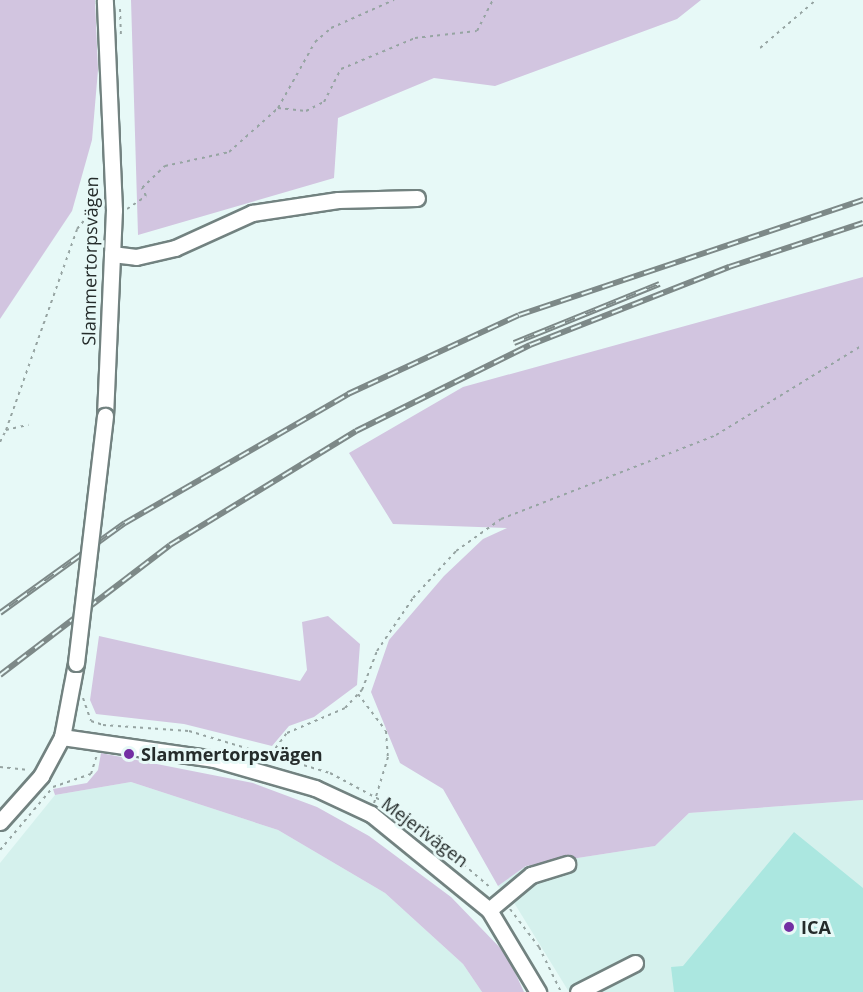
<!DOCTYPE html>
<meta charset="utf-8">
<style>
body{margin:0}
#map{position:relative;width:863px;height:992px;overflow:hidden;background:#e7f9f7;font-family:"Open Sans",sans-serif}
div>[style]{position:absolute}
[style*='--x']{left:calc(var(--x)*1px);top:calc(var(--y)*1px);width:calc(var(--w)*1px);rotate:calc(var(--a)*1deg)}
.built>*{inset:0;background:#d5f1ed}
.green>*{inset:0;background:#d2c5e0}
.building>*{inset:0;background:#abe7e0}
.path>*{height:2px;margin-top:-1px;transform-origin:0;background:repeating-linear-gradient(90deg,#96a4a2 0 3px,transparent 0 7.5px)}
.roads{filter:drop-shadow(2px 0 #728280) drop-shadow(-2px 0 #728280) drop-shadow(0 2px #728280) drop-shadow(0 -2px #728280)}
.minor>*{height:15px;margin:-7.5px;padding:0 7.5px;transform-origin:7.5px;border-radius:7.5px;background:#fff}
.rail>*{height:6px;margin-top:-3px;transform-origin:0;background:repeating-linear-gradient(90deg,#e7f9f7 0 11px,#7d8988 0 22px);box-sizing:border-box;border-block:2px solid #7d8988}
.bridges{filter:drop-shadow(2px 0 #728280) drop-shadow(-2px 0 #728280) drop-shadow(0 2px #728280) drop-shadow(0 -2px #728280)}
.minor-bridge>*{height:15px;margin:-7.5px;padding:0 7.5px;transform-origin:7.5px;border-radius:7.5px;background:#fff}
.dots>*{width:16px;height:16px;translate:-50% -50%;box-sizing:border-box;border:3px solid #e7f9f7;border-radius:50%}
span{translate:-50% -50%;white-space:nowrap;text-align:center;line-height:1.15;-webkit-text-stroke:6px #e7f9f7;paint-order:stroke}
.street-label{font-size:18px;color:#252c2b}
.poi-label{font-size:18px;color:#252c2b;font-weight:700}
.left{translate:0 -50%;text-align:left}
</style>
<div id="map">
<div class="built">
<i style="clip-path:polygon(131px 782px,278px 830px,385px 893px,463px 964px,482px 992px,0 992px,0 863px,55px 795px)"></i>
<i style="clip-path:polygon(863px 800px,863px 992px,569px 992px,513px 901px,498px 886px,526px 866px,655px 846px,689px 813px)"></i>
</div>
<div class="green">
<i style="clip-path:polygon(0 0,95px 0,98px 70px,92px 140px,72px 211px,0 319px)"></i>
<i style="clip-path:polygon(131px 0,701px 0,677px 19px,495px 86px,434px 78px,338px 118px,334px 178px,138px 235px)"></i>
<i style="clip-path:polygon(863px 277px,863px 800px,689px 813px,655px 846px,526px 866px,498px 886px,443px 789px,400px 763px,371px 692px,389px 640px,444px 576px,483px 539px,507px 528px,393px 524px,349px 453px,463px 387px)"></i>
<i style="clip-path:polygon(328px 616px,360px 644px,357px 685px,314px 717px,289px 726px,272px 746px,184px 724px,96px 714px,90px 700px,99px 636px,300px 681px,307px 670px,302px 622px)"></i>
<i style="clip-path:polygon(101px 753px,253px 783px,317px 807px,369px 836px,451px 897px,507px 955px,524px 992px,482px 992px,463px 964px,385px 893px,278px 830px,131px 782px,55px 795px,53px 789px,87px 783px,98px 770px)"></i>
</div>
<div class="building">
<i style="clip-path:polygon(794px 832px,863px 888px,863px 992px,674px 992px,671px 967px,683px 966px)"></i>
</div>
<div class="path">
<i style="--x:120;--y:9;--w:30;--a:88"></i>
<i style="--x:760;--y:48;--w:74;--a:-40.6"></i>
<i style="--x:278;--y:108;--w:76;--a:-60.7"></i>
<i style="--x:315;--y:42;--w:21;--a:-41"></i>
<i style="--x:331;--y:28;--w:69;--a:-24"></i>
<i style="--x:127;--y:209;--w:23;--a:-34"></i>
<i style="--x:146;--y:196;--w:9;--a:-117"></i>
<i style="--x:142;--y:188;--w:32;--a:-44"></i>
<i style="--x:165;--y:166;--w:66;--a:-12.3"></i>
<i style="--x:229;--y:152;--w:66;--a:-41.9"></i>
<i style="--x:278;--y:108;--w:28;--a:6"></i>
<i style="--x:306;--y:111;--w:20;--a:-27"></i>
<i style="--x:324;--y:102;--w:37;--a:-63"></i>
<i style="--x:341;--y:69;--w:80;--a:-22.7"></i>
<i style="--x:415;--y:38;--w:62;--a:-6.4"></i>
<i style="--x:477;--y:31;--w:35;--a:-63"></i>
<i style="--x:6;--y:430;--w:213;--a:-70.5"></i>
<i style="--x:77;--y:229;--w:17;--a:-50"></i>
<i style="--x:88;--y:216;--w:12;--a:-14"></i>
<i style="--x:0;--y:442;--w:13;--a:-63"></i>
<i style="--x:6;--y:430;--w:23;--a:-13"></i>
<i style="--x:358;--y:694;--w:46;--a:52.9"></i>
<i style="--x:386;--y:731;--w:26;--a:86"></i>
<i style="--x:388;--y:757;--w:48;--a:106.9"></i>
<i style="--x:83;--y:698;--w:24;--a:71"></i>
<i style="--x:91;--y:721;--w:13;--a:18"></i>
<i style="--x:103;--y:725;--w:86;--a:4"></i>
<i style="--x:189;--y:731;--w:147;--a:16.6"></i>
<i style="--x:330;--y:773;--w:81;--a:28.2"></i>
<i style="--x:401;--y:811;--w:120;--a:40.6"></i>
<i style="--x:271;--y:754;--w:26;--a:-53"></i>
<i style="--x:287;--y:733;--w:63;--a:-23.3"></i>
<i style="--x:345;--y:708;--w:25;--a:-47"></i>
<i style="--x:362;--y:690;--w:42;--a:-69"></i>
<i style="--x:377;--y:651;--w:64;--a:-55.8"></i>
<i style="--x:413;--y:598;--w:64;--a:-47.5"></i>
<i style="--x:456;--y:551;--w:55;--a:-35.4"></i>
<i style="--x:501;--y:519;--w:231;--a:-21.3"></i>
<i style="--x:716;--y:435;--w:172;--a:-31.5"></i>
<i style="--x:0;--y:767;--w:29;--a:6"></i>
<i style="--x:0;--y:850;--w:82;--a:-49.9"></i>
<i style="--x:53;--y:787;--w:40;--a:-18.9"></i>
<i style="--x:91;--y:774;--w:21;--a:-73"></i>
<i style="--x:510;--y:909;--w:48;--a:52.7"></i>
<i style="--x:539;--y:947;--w:50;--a:63.9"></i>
</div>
<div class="roads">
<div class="minor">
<i style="--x:112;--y:254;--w:24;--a:7"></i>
<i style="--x:136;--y:257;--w:40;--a:-13"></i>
<i style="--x:175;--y:248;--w:85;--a:-24.4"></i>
<i style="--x:252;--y:213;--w:87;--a:-8.6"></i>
<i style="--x:338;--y:200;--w:79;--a:-1.5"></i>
<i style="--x:105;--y:416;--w:206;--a:-87.5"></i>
<i style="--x:114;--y:210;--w:210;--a:-92.5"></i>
<i style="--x:62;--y:737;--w:154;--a:8.2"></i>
<i style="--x:214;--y:759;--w:105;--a:16"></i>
<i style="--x:315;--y:788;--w:62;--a:24.9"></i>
<i style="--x:371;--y:814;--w:152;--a:39.1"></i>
<i style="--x:489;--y:910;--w:96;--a:59.1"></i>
<i style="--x:0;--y:822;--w:62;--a:-48.3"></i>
<i style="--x:41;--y:776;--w:44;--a:-61.7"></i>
<i style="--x:62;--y:737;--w:75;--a:-79.3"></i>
<i style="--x:489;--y:910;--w:55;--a:-39.8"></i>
<i style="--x:531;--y:875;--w:38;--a:-17"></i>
<i style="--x:578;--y:992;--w:64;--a:-27"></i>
</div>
</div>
<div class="rail">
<i style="--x:514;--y:343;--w:157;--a:-22.1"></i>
<i style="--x:0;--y:613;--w:154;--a:-35.8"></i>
<i style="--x:125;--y:523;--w:258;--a:-30"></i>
<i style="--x:348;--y:394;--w:188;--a:-24.8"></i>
<i style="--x:519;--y:315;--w:363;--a:-18.5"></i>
<i style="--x:0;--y:675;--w:214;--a:-37.4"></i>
<i style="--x:170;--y:545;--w:218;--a:-31.5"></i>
<i style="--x:356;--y:431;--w:194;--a:-26.3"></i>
<i style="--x:530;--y:345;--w:214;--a:-21.4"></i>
<i style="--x:729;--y:267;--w:141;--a:-18.2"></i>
</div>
<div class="bridges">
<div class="minor-bridge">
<i style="--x:76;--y:663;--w:249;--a:-83.3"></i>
</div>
</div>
<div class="dots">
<i style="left:129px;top:754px;background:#732fa3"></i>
<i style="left:789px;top:927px;background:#732fa3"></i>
</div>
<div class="street-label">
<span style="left:90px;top:261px;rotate:-89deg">Slammertorpsvägen</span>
<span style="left:425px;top:832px;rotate:37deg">Mejerivägen</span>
</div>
<div class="poi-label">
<span class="left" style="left:141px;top:754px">Slammertorpsvägen</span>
<span class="left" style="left:801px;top:927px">ICA</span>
</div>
</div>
